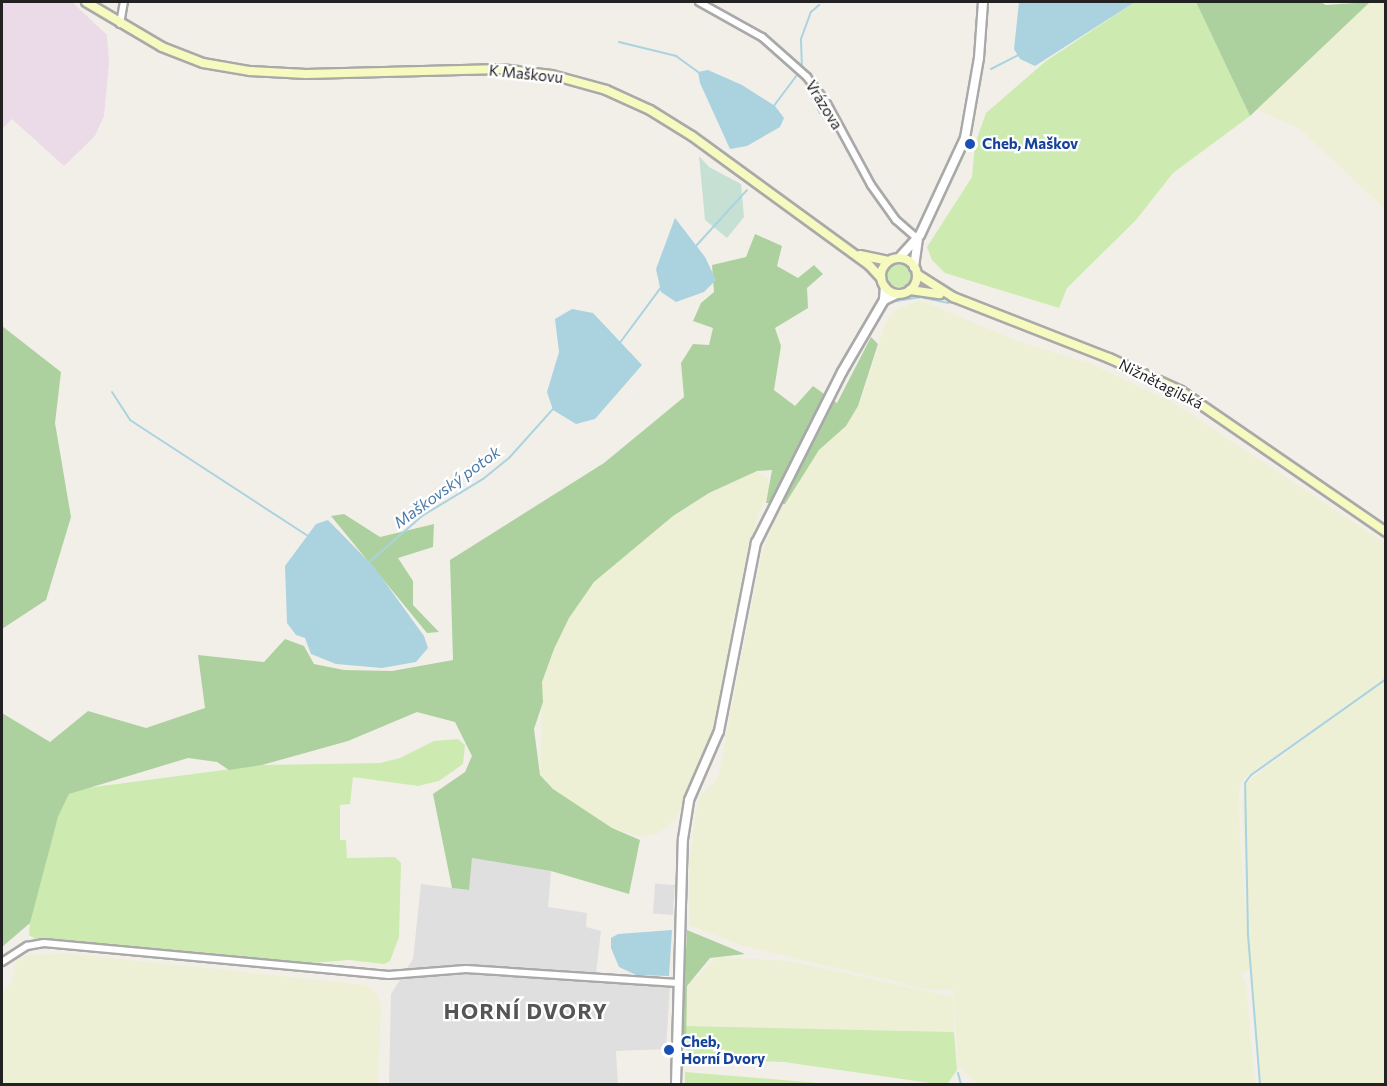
<!DOCTYPE html>
<meta charset="utf-8">
<style>
body{margin:0}
#map{position:relative;width:1387px;height:1086px;overflow:hidden;background:#f2efe9;font-family:Commissioner,sans-serif}
div>[style]{position:absolute}
[style*='--x']{left:calc(var(--x)*1px);top:calc(var(--y)*1px);width:calc(var(--w)*1px);rotate:calc(var(--a)*1deg)}
.residential>*{inset:0;background:#e0dfdf;transform-origin:0 0}
.industrial>*{inset:0;background:#ebdbe8}
.farmland>*{inset:0;background:#eef0d5}
.grass>*{inset:0;background:#cdebb0}
.round{border-radius:50%}
.forest>*{inset:0;background:#add19e}
.wetland>*{inset:0;background:#c6e0d4}
.water>*{inset:0;background:#aad3df}
.stream>*{height:2px;margin:-1px;padding:0 1px;transform-origin:1px;border-radius:1px;background:#aad3df}
.roads{filter:drop-shadow(2px 0 #a9a9a9) drop-shadow(-2px 0 #a9a9a9) drop-shadow(0 2px #a9a9a9) drop-shadow(0 -2px #a9a9a9)}
.minor>*{height:6px;margin:-3px;padding:0 3px;transform-origin:3px;border-radius:3px;background:#fff}
.tertiary>*{height:8px;margin:-4px;padding:0 4px;transform-origin:4px;border-radius:4px;background:#fff}
.secondary>*{height:8px;margin:-4px;padding:0 4px;transform-origin:4px;border-radius:4px;background:#f7fabf}
.secondary>.ring{margin:-4px;padding:0;box-sizing:content-box;background:none;border:8px solid #f7fabf;border-radius:50%}
.dots>*{width:16px;height:16px;translate:-50% -50%;box-sizing:border-box;border:3px solid #fff;border-radius:50%}
span{translate:-50% -50%;white-space:nowrap;text-align:center;line-height:1.15;-webkit-text-stroke:4.5px #fff;paint-order:stroke}
.street-label{font-size:15px;color:#222}
.transit-label{font-size:15px;color:#164399;font-weight:700}
.left{translate:0 -50%;text-align:left}
.water-label{font-size:16px;color:#4a7aab;font-style:italic}
.district-label{font-size:21px;color:#555;font-weight:700;letter-spacing:1.5px}
.frame{position:absolute;inset:0;border:3px solid #222;pointer-events:none}
</style>
<div id="map">
<div class="residential">
<i style="clip-path:polygon(472px 858px,551px 871px,548px 907px,587px 913px,586px 927px,601px 931px,595px 983px,670px 986px,666px 1049px,616px 1051px,618px 1084px,389px 1084px,391px 994px,413px 959px,421px 884px,468px 890px)"></i>
<i style="left:675px;top:885px;width:30px;height:20px;rotate:94deg"></i>
</div>
<div class="industrial">
<i style="clip-path:polygon(2px 2px,72px 2px,107px 35px,109px 62px,104px 116px,95px 136px,64px 166px,12px 119px,2px 129px)"></i>
</div>
<div class="farmland">
<i style="clip-path:polygon(1370px 2px,1385px 2px,1385px 209px,1300px 129px,1255px 109px)"></i>
<i style="clip-path:polygon(evenodd,920px 300px,1018px 341px,1091px 364px,1172px 402px,1385px 543px,1385px 1084px,1261px 1084px,1250px 965px,1249px 970px,1241px 973px,1246px 986px,1255px 1084px,978px 1084px,958px 1066px,953px 990px,930px 990px,743px 946px,689px 925px,689px 865px,697px 807px,701px 795px,718px 778px,762px 551px,777px 516px,819px 450px,846px 426px,863px 395px,886px 322px,895px 310px,920px 300px,1367px 691px,1246px 783px,1242px 804px,1248px 941px,1240px 841px,1239px 792px,1243px 779px,1367px 691px)"></i>
<i style="clip-path:polygon(757px 471px,768px 479px,770px 491px,758px 515px,736px 614px,730px 622px,732px 645px,727px 674px,706px 753px,675px 820px,658px 834px,639px 836px,612px 829px,553px 789px,540px 775px,542px 682px,554px 649px,569px 618px,594px 582px,673px 516px,709px 493px)"></i>
<i style="clip-path:polygon(64px 953px,366px 985px,376px 993px,381px 1008px,378px 1084px,2px 1084px,2px 992px,12px 982px,17px 960px,27px 955px)"></i>
<i style="clip-path:polygon(717px 957px,789px 961px,953px 997px,954px 1032px,685px 1026px,687px 986px)"></i>
</div>
<div class="grass">
<i style="clip-path:polygon(1135px 2px,1196px 2px,1250px 116px,1173px 173px,1136px 220px,1067px 288px,1059px 308px,945px 273px,932px 260px,927px 247px,972px 177px,975px 144px,986px 113px,1046px 61px)"></i>
<i class="round" style="left:887px;top:263px;width:24px;height:24px"></i>
<i style="clip-path:polygon(458px 739px,465px 745px,463px 764px,439px 781px,418px 786px,353px 777px,350px 804px,340px 805px,340px 840px,346px 840px,347px 858px,395px 857px,401px 863px,399px 937px,390px 961px,384px 964px,349px 960px,312px 963px,221px 957px,39px 941px,29px 935px,30px 914px,58px 817px,69px 794px,79px 789px,262px 765px,380px 763px,400px 758px,434px 741px)"></i>
<i style="clip-path:polygon(685px 1026px,954px 1032px,957px 1070px,948px 1083px,937px 1084px,784px 1062px,716px 1060px,686px 1054px)"></i>
<i style="clip-path:polygon(685px 1072px,831px 1084px,685px 1084px)"></i>
</div>
<div class="forest">
<i style="clip-path:polygon(1196px 2px,1320px 2px,1326px 5px,1370px 2px,1250px 116px)"></i>
<i style="clip-path:polygon(755px 234px,782px 246px,777px 266px,798px 278px,814px 265px,823px 274px,807px 288px,808px 308px,775px 328px,781px 346px,774px 390px,795px 406px,813px 386px,837px 403px,871px 337px,878px 344px,858px 406px,846px 426px,819px 450px,785px 504px,766px 503px,772px 470px,757px 471px,709px 493px,673px 516px,594px 582px,569px 618px,554px 649px,542px 682px,543px 702px,534px 729px,540px 775px,553px 789px,612px 828px,640px 840px,629px 894px,551px 871px,472px 858px,469px 890px,452px 888px,433px 794px,465px 772px,472px 756px,455px 722px,417px 712px,348px 741px,262px 765px,229px 770px,217px 762px,188px 758px,69px 794px,58px 817px,30px 923px,2px 947px,2px 713px,50px 742px,88px 711px,146px 728px,205px 708px,198px 655px,264px 662px,285px 639px,304px 646px,314px 664px,344px 670px,392px 671px,453px 660px,450px 560px,604px 463px,684px 397px,681px 363px,693px 344px,709px 345px,713px 328px,693px 321px,701px 303px,714px 292px,712px 265px,746px 257px)"></i>
<i style="clip-path:polygon(2px 326px,61px 372px,55px 423px,71px 517px,46px 600px,2px 629px)"></i>
<i style="clip-path:polygon(344px 514px,380px 537px,434px 524px,433px 547px,398px 558px,413px 581px,413px 605px,439px 632px,427px 633px,331px 516px)"></i>
<i style="clip-path:polygon(687px 930px,745px 954px,710px 958px,687px 986px,686px 1049px,681px 1049px)"></i>
</div>
<div class="wetland">
<i style="clip-path:polygon(699px 156px,709px 167px,741px 184px,744px 217px,727px 238px,705px 220px)"></i>
</div>
<div class="water">
<i style="clip-path:polygon(1019px 2px,1135px 2px,1035px 66px,1020px 59px,1014px 49px)"></i>
<i style="clip-path:polygon(708px 70px,742px 85px,775px 106px,784px 118px,780px 127px,747px 146px,730px 149px,700px 83px,698px 72px)"></i>
<i style="clip-path:polygon(675px 218px,705px 257px,716px 280px,704px 292px,676px 302px,661px 292px,656px 269px)"></i>
<i style="clip-path:polygon(572px 309px,593px 313px,642px 365px,595px 419px,576px 424px,553px 410px,547px 392px,559px 352px,555px 319px)"></i>
<i style="clip-path:polygon(328px 520px,374px 567px,424px 636px,428px 648px,416px 662px,382px 668px,336px 664px,311px 654px,305px 638px,296px 635px,287px 623px,285px 566px,316px 524px)"></i>
<i style="clip-path:polygon(672px 930px,669px 976px,636px 975px,619px 967px,611px 948px,611px 938px,618px 934px)"></i>
</div>
<div class="stream">
<i style="--x:619;--y:42;--w:59;--a:13.8"></i>
<i style="--x:676;--y:56;--w:29;--a:36"></i>
<i style="--x:802;--y:69;--w:30;--a:-92"></i>
<i style="--x:801;--y:39;--w:29;--a:-70"></i>
<i style="--x:811;--y:12;--w:11;--a:-41"></i>
<i style="--x:991;--y:69;--w:30;--a:-27"></i>
<i style="--x:803;--y:77;--w:40;--a:65"></i>
<i style="--x:773;--y:107;--w:45;--a:-53.1"></i>
<i style="--x:695;--y:247;--w:77;--a:-47.6"></i>
<i style="--x:896;--y:301;--w:24;--a:-9"></i>
<i style="--x:920;--y:297;--w:29;--a:12"></i>
<i style="--x:619;--y:344;--w:72;--a:-53.4"></i>
<i style="--x:112;--y:392;--w:33;--a:57"></i>
<i style="--x:130;--y:420;--w:212;--a:33.1"></i>
<i style="--x:367;--y:564;--w:73;--a:-41.1"></i>
<i style="--x:422;--y:516;--w:71;--a:-31.2"></i>
<i style="--x:483;--y:479;--w:33;--a:-39"></i>
<i style="--x:509;--y:458;--w:66;--a:-48.1"></i>
<i style="--x:958;--y:1073;--w:11;--a:75"></i>
<i style="--x:1260;--y:1084;--w:149;--a:-94.6"></i>
<i style="--x:1248;--y:935;--w:152;--a:-91.1"></i>
<i style="--x:1245;--y:783;--w:10;--a:-53"></i>
<i style="--x:1251;--y:775;--w:166;--a:-35.4"></i>
</div>
<div class="roads">
<div class="minor">
<i style="--x:699;--y:2;--w:72;--a:29.1"></i>
<i style="--x:762;--y:37;--w:60;--a:41.6"></i>
<i style="--x:807;--y:77;--w:31;--a:53"></i>
<i style="--x:826;--y:102;--w:94;--a:61.5"></i>
<i style="--x:871;--y:185;--w:43;--a:54.5"></i>
<i style="--x:896;--y:220;--w:29;--a:41"></i>
<i style="--x:120;--y:24;--w:22;--a:-80"></i>
<i style="--x:2;--y:962;--w:30;--a:-33"></i>
<i style="--x:27;--y:946;--w:17;--a:-10"></i>
<i style="--x:44;--y:943;--w:346;--a:5.3"></i>
<i style="--x:389;--y:975;--w:77;--a:-4.5"></i>
<i style="--x:466;--y:969;--w:212;--a:3.8"></i>
</div>
<div class="tertiary">
<i style="--x:900;--y:257;--w:30;--a:-48"></i>
<i style="--x:920;--y:235;--w:107;--a:-65.1"></i>
<i style="--x:965;--y:138;--w:81;--a:-80.1"></i>
<i style="--x:979;--y:58;--w:56;--a:-85.9"></i>
<i style="--x:914;--y:267;--w:27;--a:-82"></i>
<i style="--x:884;--y:300;--w:14;--a:-25"></i>
<i style="--x:676;--y:1084;--w:245;--a:-88.4"></i>
<i style="--x:683;--y:839;--w:39;--a:-81"></i>
<i style="--x:689;--y:800;--w:75;--a:-66.5"></i>
<i style="--x:719;--y:731;--w:192;--a:-78.9"></i>
<i style="--x:756;--y:543;--w:191;--a:-63.3"></i>
<i style="--x:842;--y:372;--w:83;--a:-59.7"></i>
<i style="--x:884;--y:300;--w:13;--a:-86"></i>
</div>
<div class="secondary">
<i style="--x:86;--y:2;--w:88;--a:30.6"></i>
<i style="--x:162;--y:47;--w:44;--a:21.3"></i>
<i style="--x:203;--y:63;--w:48;--a:9.7"></i>
<i style="--x:250;--y:71;--w:56;--a:3.1"></i>
<i style="--x:306;--y:74;--w:195;--a:-1.5"></i>
<i style="--x:501;--y:69;--w:51;--a:6.7"></i>
<i style="--x:552;--y:75;--w:56;--a:15.5"></i>
<i style="--x:606;--y:90;--w:48;--a:24.4"></i>
<i style="--x:650;--y:110;--w:49;--a:31.8"></i>
<i style="--x:692;--y:136;--w:219;--a:36.1"></i>
<i style="--x:869;--y:265;--w:18;--a:47"></i>
<i style="--x:860;--y:255;--w:29;--a:12"></i>
<i class="ring" style="left:881px;top:258px;width:28px;height:28px"></i>
<i style="--x:917;--y:274;--w:43;--a:32.6"></i>
<i style="--x:953;--y:297;--w:168;--a:21.4"></i>
<i style="--x:1109;--y:358;--w:79;--a:24.6"></i>
<i style="--x:1181;--y:391;--w:249;--a:34.5"></i>
<i style="--x:910;--y:290;--w:30;--a:8"></i>
</div>
</div>
<div class="dots">
<i style="left:970px;top:144px;background:#1a4fb4"></i>
<i style="left:669px;top:1050px;background:#1a4fb4"></i>
</div>
<div class="street-label">
<span style="left:526px;top:74px;rotate:6deg">K Maškovu</span>
<span style="left:824px;top:105px;rotate:58deg">Vrázova</span>
<span style="left:1161px;top:384px;rotate:27deg">Nižnětagilská</span>
</div>
<div class="transit-label">
<span class="left" style="left:982px;top:144px">Cheb, Maškov</span>
<span class="left" style="left:681px;top:1050px">Cheb,<br>Horní Dvory</span>
</div>
<div class="water-label">
<span style="left:447px;top:487px;rotate:-36deg">Maškovský potok</span>
</div>
<div class="district-label">
<span style="left:526px;top:1011px">HORNÍ DVORY</span>
</div>
<div class="frame"></div>
</div>
